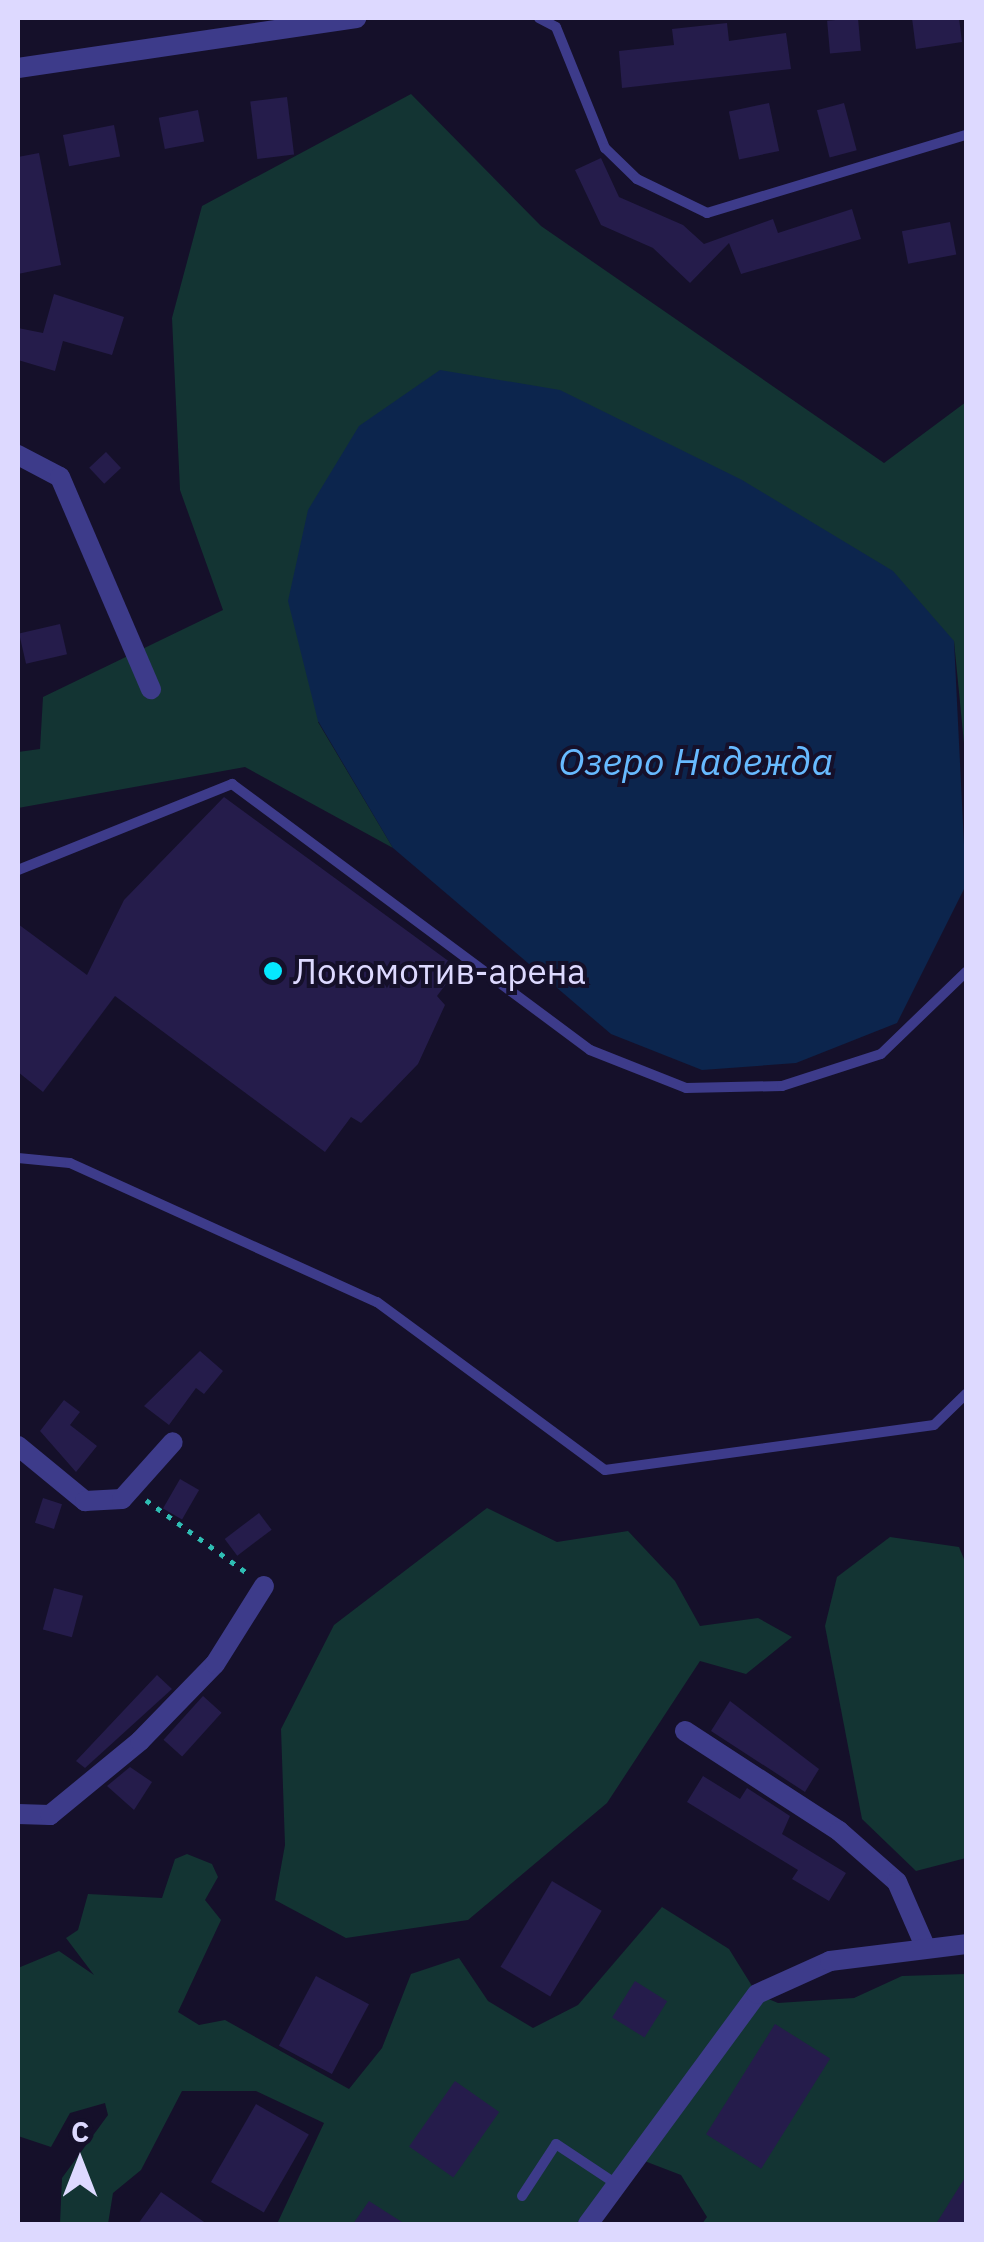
<!DOCTYPE html>
<meta charset="utf-8">
<style>
body{margin:0}
#map{position:relative;width:984px;height:2242px;overflow:hidden;background:#15102a;font-family:"IBM Plex Sans",sans-serif}
div>[style]{position:absolute}
[style*='--x']{left:calc(var(--x)*1px);top:calc(var(--y)*1px);width:calc(var(--w)*1px);rotate:calc(var(--a)*1deg)}
.green>*{inset:0;background:#133433}
.water>*{inset:0;background:#0c254d}
.building>*{inset:0;background:#251c4b;transform-origin:0 0}
.path>*{height:5px;margin-top:-2.5px;transform-origin:0;background:repeating-linear-gradient(90deg,#2fbeb4 0 5px,transparent 0 13px)}
.service>*{height:10px;margin:-5px;padding:0 5px;transform-origin:5px;border-radius:5px;background:#3d3b8a}
.minor>*{height:20px;margin:-10px;padding:0 10px;transform-origin:10px;border-radius:10px;background:#3d3b8a}
.dots>*{width:28px;height:28px;translate:-50% -50%;box-sizing:border-box;border:5px solid #15102a;border-radius:50%}
span{translate:-50% -50%;white-space:nowrap;text-align:center;line-height:1.15;-webkit-text-stroke:8px #15102a;paint-order:stroke}
.poi-label{font-size:35px;color:#ddd9ff}
.left{translate:0 -50%;text-align:left}
.water-label{font-size:38px;color:#67baff;font-style:italic}
.frame{position:absolute;inset:0;border:20px solid #ddd9ff;pointer-events:none}
.north{position:absolute;left:30px;top:2112px;width:100px;height:100px;-webkit-text-stroke:8px #15102a;paint-order:stroke;rotate:0deg;font-size:28px;font-weight:700;line-height:40px;text-align:center;color:#ddd9ff}
.north::after{content:'';display:block;margin:auto;width:35px;height:45px;background:#ddd9ff;clip-path:polygon(50% 0,100% 100%,50% 72%,0 100%)}
</style>
<div id="map">
<div class="green">
<i style="clip-path:polygon(411px 94px,541px 226px,884px 463px,966px 402px,966px 764px,954px 641px,318px 722px,393px 848px,245px 767px,18px 808px,18px 752px,40px 749px,43px 697px,223px 610px,180px 490px,172px 318px,202px 206px)"></i>
<i style="clip-path:polygon(487px 1508px,557px 1542px,628px 1531px,675px 1581px,700px 1626px,758px 1618px,792px 1637px,746px 1674px,700px 1661px,607px 1803px,468px 1920px,346px 1938px,275px 1900px,285px 1845px,281px 1729px,334px 1625px)"></i>
<i style="clip-path:polygon(890px 1537px,959px 1547px,966px 1564px,966px 1858px,916px 1871px,862px 1819px,825px 1626px,837px 1577px)"></i>
<i style="clip-path:polygon(187px 1854px,212px 1864px,218px 1877px,205px 1900px,221px 1920px,178px 2012px,199px 2025px,225px 2020px,349px 2089px,382px 2048px,411px 1974px,459px 1958px,488px 2001px,533px 2028px,578px 2005px,662px 1907px,729px 1949px,757px 1994px,778px 2003px,854px 1998px,902px 1976px,966px 1974px,966px 2224px,702px 2224px,707px 2217px,681px 2175px,634px 2157px,576px 2224px,277px 2224px,324px 2123px,256px 2091px,182px 2091px,141px 2170px,113px 2193px,108px 2224px,60px 2224px,62px 2178px,108px 2115px,105px 2103px,70px 2113px,51px 2147px,18px 2136px,18px 1968px,59px 1951px,94px 1975px,66px 1938px,78px 1930px,88px 1894px,162px 1898px,175px 1859px)"></i>
</div>
<div class="water">
<i style="clip-path:polygon(440px 370px,560px 390px,742px 480px,893px 571px,954px 641px,966px 885px,897px 1023px,796px 1063px,702px 1070px,611px 1034px,393px 848px,318px 721px,288px 601px,308px 510px,359px 426px)"></i>
</div>
<div class="building">
<i style="left:858px;top:18px;width:33px;height:31px;rotate:85deg"></i>
<i style="clip-path:polygon(912px 18px,959px 18px,962px 42px,916px 49px)"></i>
<i style="clip-path:polygon(727px 23px,729px 41px,786px 33px,791px 69px,622px 88px,619px 51px,674px 45px,672px 29px)"></i>
<i style="left:287px;top:97px;width:58px;height:37px;rotate:83deg"></i>
<i style="left:769px;top:103px;width:49px;height:41px;rotate:78deg"></i>
<i style="left:844px;top:103px;width:49px;height:28px;rotate:75deg"></i>
<i style="left:198px;top:110px;width:32px;height:40px;rotate:79deg"></i>
<i style="left:114px;top:125px;width:32px;height:52px;rotate:79deg"></i>
<i style="clip-path:polygon(39px 153px,61px 265px,18px 274px,18px 157px)"></i>
<i style="clip-path:polygon(601px 158px,619px 197px,683px 225px,704px 244px,773px 219px,778px 233px,852px 209px,861px 239px,741px 274px,729px 243px,690px 283px,653px 248px,601px 225px,575px 170px)"></i>
<i style="left:950px;top:222px;width:33px;height:49px;rotate:79deg"></i>
<i style="clip-path:polygon(54px 294px,124px 317px,112px 355px,63px 341px,55px 371px,18px 360px,18px 328px,43px 333px)"></i>
<i style="left:106px;top:452px;width:22px;height:23px;rotate:47deg"></i>
<i style="left:60px;top:624px;width:31px;height:42px;rotate:77deg"></i>
<i style="clip-path:polygon(224px 797px,458px 968px,437px 996px,445px 1005px,418px 1064px,361px 1123px,351px 1117px,325px 1152px,115px 996px,43px 1092px,18px 1072px,18px 924px,87px 975px,124px 900px)"></i>
<i style="clip-path:polygon(200px 1351px,223px 1371px,204px 1394px,196px 1388px,169px 1425px,144px 1406px)"></i>
<i style="clip-path:polygon(64px 1400px,80px 1412px,70px 1425px,97px 1446px,76px 1472px,40px 1431px)"></i>
<i style="left:180px;top:1479px;width:22px;height:34px;rotate:30deg"></i>
<i style="left:43px;top:1498px;width:20px;height:26px;rotate:18deg"></i>
<i style="left:259px;top:1513px;width:21px;height:43px;rotate:53deg"></i>
<i style="left:54px;top:1588px;width:30px;height:43px;rotate:15deg"></i>
<i style="clip-path:polygon(157px 1675px,172px 1689px,85px 1768px,76px 1761px)"></i>
<i style="left:203px;top:1696px;width:25px;height:59px;rotate:42deg"></i>
<i style="clip-path:polygon(730px 1701px,819px 1769px,805px 1792px,711px 1731px)"></i>
<i style="clip-path:polygon(130px 1767px,152px 1782px,134px 1810px,107px 1786px)"></i>
<i style="clip-path:polygon(703px 1776px,740px 1799px,747px 1788px,790px 1816px,782px 1834px,846px 1873px,829px 1901px,792px 1879px,798px 1870px,687px 1802px)"></i>
<i style="left:552px;top:1881px;width:58px;height:100px;rotate:31deg"></i>
<i style="left:316px;top:1976px;width:60px;height:79px;rotate:28deg"></i>
<i style="left:635px;top:1981px;width:38px;height:43px;rotate:32deg"></i>
<i style="left:775px;top:2024px;width:65px;height:130px;rotate:32deg"></i>
<i style="left:455px;top:2081px;width:54px;height:80px;rotate:35deg"></i>
<i style="left:256px;top:2104px;width:61px;height:90px;rotate:30deg"></i>
<i style="clip-path:polygon(966px 2176px,966px 2224px,936px 2224px)"></i>
<i style="clip-path:polygon(161px 2192px,207px 2224px,138px 2224px)"></i>
<i style="clip-path:polygon(369px 2201px,405px 2224px,353px 2224px)"></i>
</div>
<div class="path">
<i style="--x:146;--y:1500;--w:123;--a:35.8"></i>
</div>
<div class="service">
<i style="--x:539;--y:18;--w:19;--a:28"></i>
<i style="--x:556;--y:27;--w:131;--a:68"></i>
<i style="--x:605;--y:148;--w:45;--a:44.1"></i>
<i style="--x:637;--y:179;--w:78;--a:25.9"></i>
<i style="--x:707;--y:213;--w:270;--a:-16.8"></i>
<i style="--x:18;--y:870;--w:231;--a:-21.9"></i>
<i style="--x:232;--y:784;--w:446;--a:36.6"></i>
<i style="--x:590;--y:1050;--w:103;--a:21.6"></i>
<i style="--x:686;--y:1088;--w:96;--a:-1.2"></i>
<i style="--x:782;--y:1086;--w:104;--a:-17.9"></i>
<i style="--x:881;--y:1054;--w:118;--a:-44"></i>
<i style="--x:18;--y:1158;--w:52;--a:5.5"></i>
<i style="--x:70;--y:1163;--w:337;--a:24.4"></i>
<i style="--x:377;--y:1302;--w:283;--a:36.4"></i>
<i style="--x:605;--y:1470;--w:332;--a:-7.8"></i>
<i style="--x:934;--y:1425;--w:45;--a:-44.1"></i>
<i style="--x:522;--y:2196;--w:62;--a:-56.8"></i>
<i style="--x:556;--y:2144;--w:74;--a:33.5"></i>
</div>
<div class="minor">
<i style="--x:18;--y:68;--w:342;--a:-8.4"></i>
<i style="--x:18;--y:455;--w:47;--a:27.6"></i>
<i style="--x:60;--y:477;--w:231;--a:66.8"></i>
<i style="--x:18;--y:1446;--w:87;--a:39.4"></i>
<i style="--x:85;--y:1501;--w:37;--a:-3"></i>
<i style="--x:122;--y:1499;--w:76;--a:-48.2"></i>
<i style="--x:685;--y:1731;--w:184;--a:33"></i>
<i style="--x:839;--y:1831;--w:77;--a:41.3"></i>
<i style="--x:897;--y:1882;--w:70;--a:66.4"></i>
<i style="--x:18;--y:1814;--w:32;--a:2"></i>
<i style="--x:50;--y:1815;--w:117;--a:-39.4"></i>
<i style="--x:140;--y:1741;--w:107;--a:-45.8"></i>
<i style="--x:215;--y:1664;--w:92;--a:-57.9"></i>
<i style="--x:588;--y:2224;--w:285;--a:-53.7"></i>
<i style="--x:757;--y:1994;--w:80;--a:-24.3"></i>
<i style="--x:830;--y:1961;--w:137;--a:-7.1"></i>
</div>
<div class="dots">
<i style="left:273px;top:971px;background:#05e8ff"></i>
</div>
<div class="poi-label">
<span class="left" style="left:293px;top:971px">Локомотив-арена</span>
</div>
<div class="water-label">
<span style="left:696px;top:761px">Озеро Надежда</span>
</div>
<div class="frame"></div>
<div class="north">С</div>
</div>
